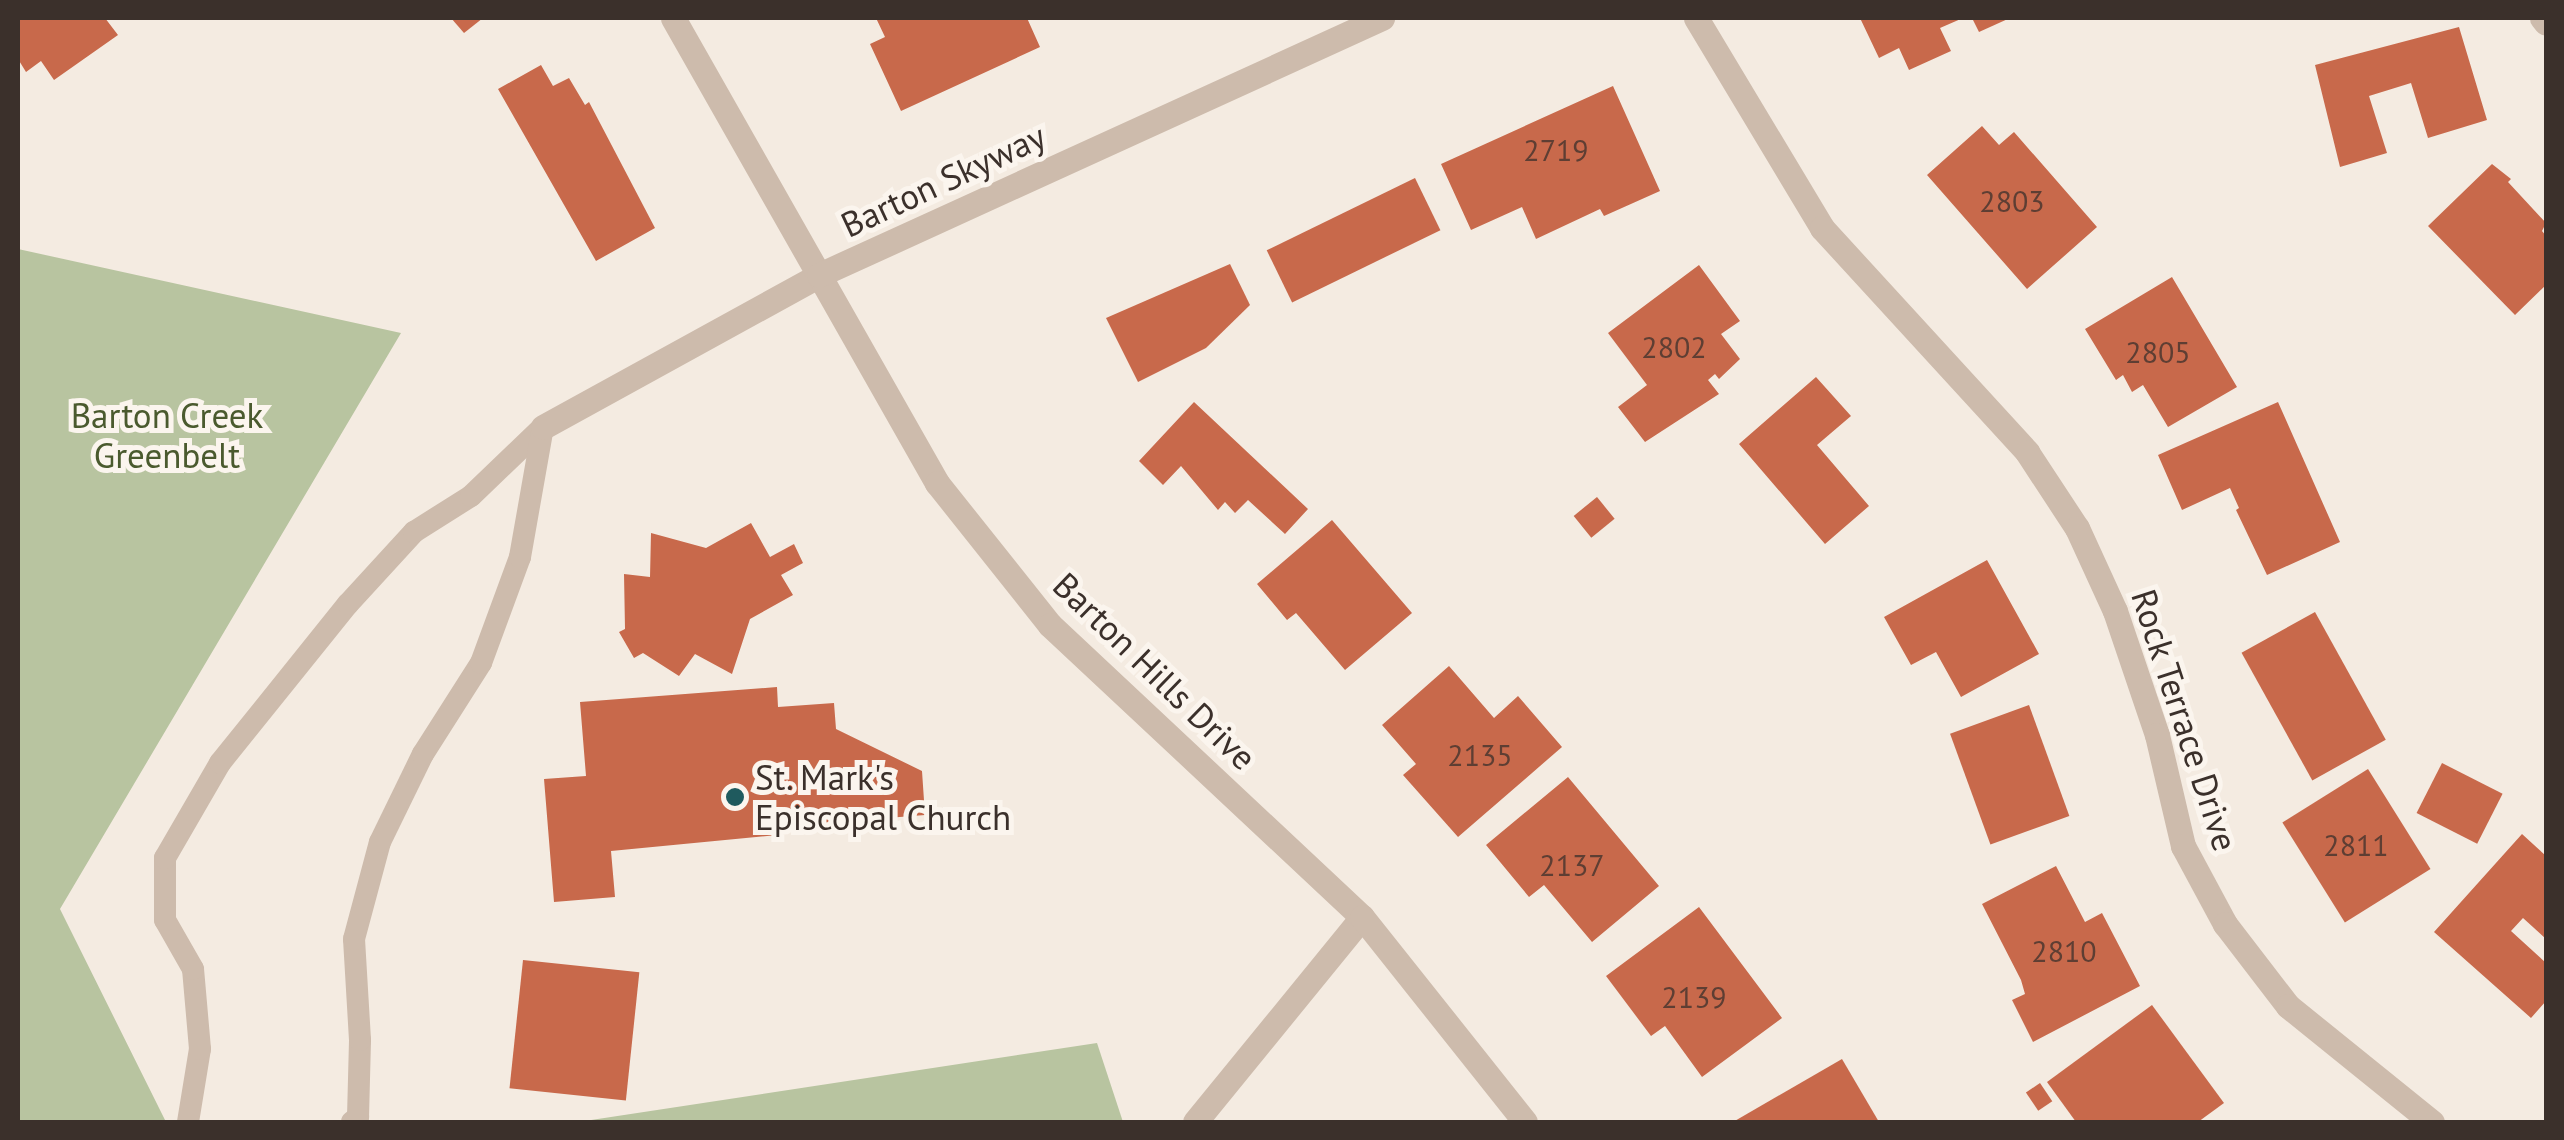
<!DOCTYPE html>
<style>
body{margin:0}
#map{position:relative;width:2564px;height:1140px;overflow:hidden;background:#f4ebe1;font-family:"PT Sans",sans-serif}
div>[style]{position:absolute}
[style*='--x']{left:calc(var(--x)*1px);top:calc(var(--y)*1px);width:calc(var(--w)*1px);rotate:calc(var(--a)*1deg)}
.green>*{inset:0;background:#b8c4a0}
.building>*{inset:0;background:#c8694b;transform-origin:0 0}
.service>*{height:22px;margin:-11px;padding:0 11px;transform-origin:11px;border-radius:11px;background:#cdbbac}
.minor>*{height:25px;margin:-12.5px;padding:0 12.5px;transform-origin:12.5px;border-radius:12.5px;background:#cdbbac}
.tertiary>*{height:25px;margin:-12.5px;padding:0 12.5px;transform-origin:12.5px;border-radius:12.5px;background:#cdbbac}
.dots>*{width:28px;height:28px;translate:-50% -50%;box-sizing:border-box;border:5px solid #fbf5ee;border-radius:50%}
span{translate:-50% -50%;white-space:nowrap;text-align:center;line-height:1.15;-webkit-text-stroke:10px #fbf5ee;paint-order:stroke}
.number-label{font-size:30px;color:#5e3e33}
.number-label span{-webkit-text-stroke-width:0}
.street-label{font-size:35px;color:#3b302b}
.park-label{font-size:35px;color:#4a5a2e}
.poi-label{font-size:35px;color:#3b302b}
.left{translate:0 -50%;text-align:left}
.frame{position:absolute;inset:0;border:20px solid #3b302b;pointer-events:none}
</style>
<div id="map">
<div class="green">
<i style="clip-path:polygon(18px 249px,401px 333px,60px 909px,166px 1122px,18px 1122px)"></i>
<i style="clip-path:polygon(1097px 1043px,1123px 1122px,578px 1122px)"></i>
</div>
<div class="building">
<i style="clip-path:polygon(18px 18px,105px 18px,118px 35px,54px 80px,41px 61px,26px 72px,18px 59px)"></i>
<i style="clip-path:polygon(451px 18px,483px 18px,464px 33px)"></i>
<i style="clip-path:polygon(876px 18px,1027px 18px,1040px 47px,901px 111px,870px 44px,885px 37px)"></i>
<i style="clip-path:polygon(1860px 18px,1963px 18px,1940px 28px,1951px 51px,1909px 70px,1899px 48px,1879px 58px)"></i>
<i style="clip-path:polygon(1972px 18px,2010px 18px,1979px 32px)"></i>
<i style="clip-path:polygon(2459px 27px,2487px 120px,2428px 138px,2411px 83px,2369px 96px,2387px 153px,2340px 167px,2315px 65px)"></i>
<i style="clip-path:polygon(541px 65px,553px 86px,569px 78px,585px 105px,589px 102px,655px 228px,596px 261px,498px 89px)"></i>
<i style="clip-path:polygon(1613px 86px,1660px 191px,1604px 216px,1600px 209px,1536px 239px,1522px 207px,1471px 230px,1441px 164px)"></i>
<i style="clip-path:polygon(1982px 126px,1999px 145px,2014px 132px,2097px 227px,2027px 289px,1927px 175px)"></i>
<i style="clip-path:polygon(2492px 164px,2511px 179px,2508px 182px,2546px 223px,2542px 231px,2546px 236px,2546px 285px,2515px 315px,2428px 226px)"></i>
<i style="left:1415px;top:178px;width:58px;height:165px;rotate:64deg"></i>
<i style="clip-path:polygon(1230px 264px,1250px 305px,1206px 348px,1138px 382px,1106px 318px)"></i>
<i style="clip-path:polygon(1699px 265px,1740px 321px,1721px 334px,1740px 359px,1719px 379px,1715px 374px,1708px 380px,1719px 394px,1645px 442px,1618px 407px,1647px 385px,1608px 333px)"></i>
<i style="clip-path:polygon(2172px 277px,2237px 387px,2168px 427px,2143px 385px,2132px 392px,2123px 375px,2116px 380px,2085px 329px)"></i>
<i style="clip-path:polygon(1816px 377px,1851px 416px,1817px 445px,1869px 506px,1825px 544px,1739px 444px)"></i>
<i style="clip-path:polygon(1194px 402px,1308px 509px,1285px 534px,1248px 500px,1235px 513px,1225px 502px,1218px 510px,1181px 466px,1163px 485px,1139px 461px)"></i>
<i style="clip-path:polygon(2278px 402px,2340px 542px,2267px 575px,2236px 510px,2239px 508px,2230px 488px,2182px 510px,2158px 455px)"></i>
<i style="left:1597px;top:497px;width:28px;height:30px;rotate:51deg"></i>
<i style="clip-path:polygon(1332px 520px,1412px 613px,1345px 670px,1296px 613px,1287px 620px,1257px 584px)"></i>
<i style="clip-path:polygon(751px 523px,770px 557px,794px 544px,803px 563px,781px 575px,793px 595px,750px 619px,732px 674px,695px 654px,679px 676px,643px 653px,634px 658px,619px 632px,625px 629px,624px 574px,650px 577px,651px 533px,706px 548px)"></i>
<i style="clip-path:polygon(1987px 560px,2039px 654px,1961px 697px,1936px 652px,1911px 665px,1884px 617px)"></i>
<i style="left:2315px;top:612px;width:146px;height:84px;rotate:61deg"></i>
<i style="clip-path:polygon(1449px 666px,1494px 718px,1518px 696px,1562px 747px,1458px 837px,1403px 775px,1416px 764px,1382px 725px)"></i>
<i style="clip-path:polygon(777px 687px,778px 707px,834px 703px,836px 729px,922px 771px,925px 815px,786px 826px,787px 834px,611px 851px,615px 897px,554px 902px,544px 779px,586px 776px,580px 702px)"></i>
<i style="left:2029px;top:705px;width:118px;height:84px;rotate:70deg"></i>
<i style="left:2442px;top:763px;width:68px;height:56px;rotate:27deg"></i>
<i style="left:2368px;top:769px;width:118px;height:101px;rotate:58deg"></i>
<i style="clip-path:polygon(1568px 777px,1659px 886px,1592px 942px,1544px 885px,1529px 897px,1486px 845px)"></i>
<i style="clip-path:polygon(2522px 834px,2546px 856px,2546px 939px,2523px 918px,2511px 931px,2546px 963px,2546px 1001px,2531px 1018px,2434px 932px)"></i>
<i style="clip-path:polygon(2056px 866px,2085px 922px,2102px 913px,2140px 986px,2033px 1042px,2012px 1000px,2025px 994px,2021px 980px,1982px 904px)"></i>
<i style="clip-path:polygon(1699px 907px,1782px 1018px,1702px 1077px,1665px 1026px,1651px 1036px,1606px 976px)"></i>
<i style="left:523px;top:960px;width:117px;height:129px;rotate:6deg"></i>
<i style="clip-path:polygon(2152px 1005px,2224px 1103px,2198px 1122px,2076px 1122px,2047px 1082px)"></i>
<i style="clip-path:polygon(1842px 1059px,1879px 1122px,1733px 1122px)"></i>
<i style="left:2040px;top:1083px;width:22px;height:17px;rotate:56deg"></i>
</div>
<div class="service">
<i style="--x:188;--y:1122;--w:74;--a:-80.7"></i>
<i style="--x:200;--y:1049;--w:80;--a:-95"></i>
<i style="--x:193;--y:969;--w:56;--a:-119.7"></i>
<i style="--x:165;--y:920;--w:62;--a:-90"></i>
<i style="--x:165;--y:858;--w:110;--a:-59.9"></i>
<i style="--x:220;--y:763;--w:204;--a:-51.2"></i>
<i style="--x:348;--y:604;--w:98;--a:-47.5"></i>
<i style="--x:414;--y:532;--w:67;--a:-32.3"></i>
<i style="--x:471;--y:496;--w:100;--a:-43.8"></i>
<i style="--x:352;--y:1122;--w:8;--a:-40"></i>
<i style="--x:358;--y:1117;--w:77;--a:-88.5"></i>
<i style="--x:360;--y:1040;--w:101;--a:-93.4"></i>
<i style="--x:354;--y:939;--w:100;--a:-75"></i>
<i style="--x:380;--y:842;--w:98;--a:-64"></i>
<i style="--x:423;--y:754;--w:108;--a:-57.5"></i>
<i style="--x:481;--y:663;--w:113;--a:-69.8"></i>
<i style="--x:520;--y:557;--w:132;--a:-80"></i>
</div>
<div class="minor">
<i style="--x:1696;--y:18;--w:245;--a:59"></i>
<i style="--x:1822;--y:228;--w:304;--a:47.5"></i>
<i style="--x:2027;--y:452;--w:91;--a:56.7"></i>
<i style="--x:2077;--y:528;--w:91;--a:65.4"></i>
<i style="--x:2115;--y:611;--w:131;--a:71.3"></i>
<i style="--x:2157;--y:735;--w:114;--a:76.8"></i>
<i style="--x:2183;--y:846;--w:89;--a:61.7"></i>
<i style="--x:2225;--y:924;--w:103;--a:52.5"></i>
<i style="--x:2288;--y:1006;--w:185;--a:38.9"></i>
<i style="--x:2542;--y:18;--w:6;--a:51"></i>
<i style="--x:543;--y:427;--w:315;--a:-28.8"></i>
<i style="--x:1195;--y:1122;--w:264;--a:-50.8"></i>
</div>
<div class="tertiary">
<i style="--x:673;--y:18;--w:535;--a:60.41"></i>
<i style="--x:937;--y:483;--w:181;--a:51.5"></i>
<i style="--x:1050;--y:625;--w:427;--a:43.1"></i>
<i style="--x:1362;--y:917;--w:262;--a:51.5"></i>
<i style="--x:819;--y:275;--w:619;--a:-24.54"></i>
</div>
<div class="dots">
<i style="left:735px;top:797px;background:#1f5a5e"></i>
</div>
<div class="number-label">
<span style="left:1556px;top:150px">2719</span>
<span style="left:2012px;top:201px">2803</span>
<span style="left:1674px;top:347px">2802</span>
<span style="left:2158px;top:352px">2805</span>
<span style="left:1480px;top:755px">2135</span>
<span style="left:2356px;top:845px">2811</span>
<span style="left:1572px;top:865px">2137</span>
<span style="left:2064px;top:951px">2810</span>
<span style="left:1694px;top:997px">2139</span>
</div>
<div class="street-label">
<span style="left:943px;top:180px;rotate:-25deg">Barton Skyway</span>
<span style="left:1155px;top:671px;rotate:44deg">Barton Hills Drive</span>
<span style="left:2185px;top:720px;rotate:72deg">Rock Terrace Drive</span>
</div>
<div class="park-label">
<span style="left:167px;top:435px">Barton Creek<br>Greenbelt</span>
</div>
<div class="poi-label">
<span class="left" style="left:755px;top:797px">St. Mark's<br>Episcopal Church</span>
</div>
<div class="frame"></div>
</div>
